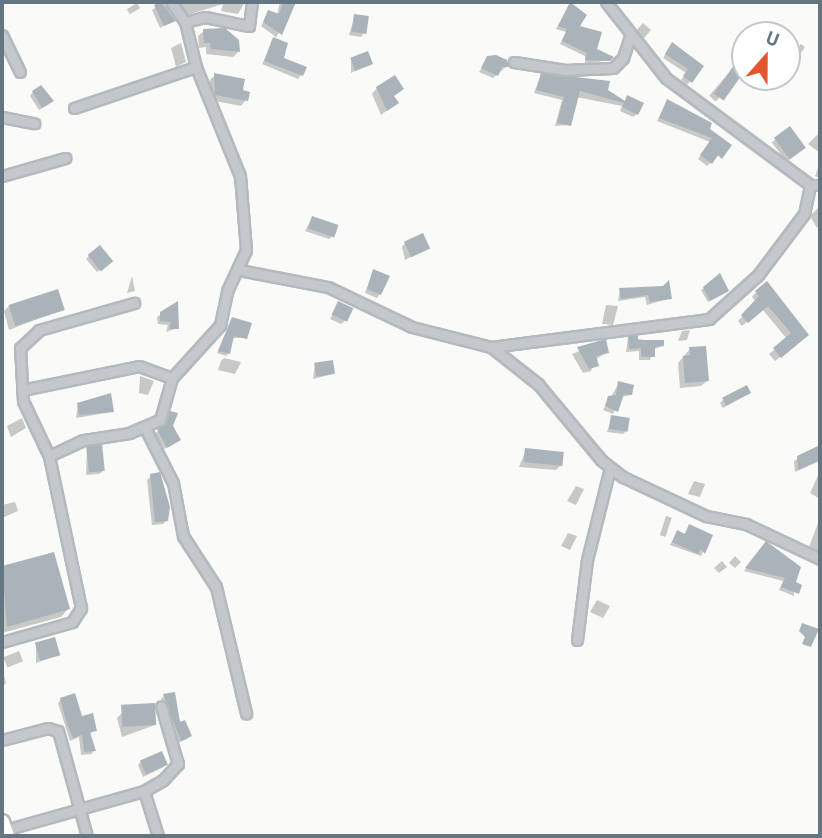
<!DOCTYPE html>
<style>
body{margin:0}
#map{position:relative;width:822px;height:838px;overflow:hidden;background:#fafaf8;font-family:"Titillium Web",sans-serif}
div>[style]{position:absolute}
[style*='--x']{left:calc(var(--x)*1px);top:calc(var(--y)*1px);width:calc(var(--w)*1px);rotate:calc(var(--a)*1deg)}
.shadow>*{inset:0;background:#0003;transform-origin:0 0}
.building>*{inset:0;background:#aab3b9;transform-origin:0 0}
.roads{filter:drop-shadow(2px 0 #b4b9bd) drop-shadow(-2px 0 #b4b9bd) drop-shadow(0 2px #b4b9bd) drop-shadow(0 -2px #b4b9bd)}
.minor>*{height:9px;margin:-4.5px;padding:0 4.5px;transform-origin:4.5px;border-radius:4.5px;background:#c3c8cc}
.trunk>*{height:14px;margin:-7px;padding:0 7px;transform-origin:7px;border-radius:7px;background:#fff}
span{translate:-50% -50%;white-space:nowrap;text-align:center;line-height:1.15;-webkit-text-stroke:7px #fff;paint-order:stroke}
.frame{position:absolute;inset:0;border:4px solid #657683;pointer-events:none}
.north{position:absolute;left:731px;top:21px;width:70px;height:70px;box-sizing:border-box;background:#fff;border:2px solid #c1c8cd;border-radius:50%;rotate:21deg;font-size:19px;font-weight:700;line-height:28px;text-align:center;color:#657683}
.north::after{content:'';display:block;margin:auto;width:24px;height:32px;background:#e4572e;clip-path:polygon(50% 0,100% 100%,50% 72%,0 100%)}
</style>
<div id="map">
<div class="shadow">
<i style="clip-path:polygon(164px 2px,173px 20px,160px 28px,152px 10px)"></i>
<i style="clip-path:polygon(179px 2px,245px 2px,238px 14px,221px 11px,223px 4px,184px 16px)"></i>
<i style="clip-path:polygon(280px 2px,301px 2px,293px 4px,275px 40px,280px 57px,301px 75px,298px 79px,262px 64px,276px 37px,261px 26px,269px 12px,277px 15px)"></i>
<i style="left:137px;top:3px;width:6px;height:12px;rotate:59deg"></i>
<i style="clip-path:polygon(570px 4px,578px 27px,595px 50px,609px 60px,585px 64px,585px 56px,560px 44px,566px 32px,556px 29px)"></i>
<i style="clip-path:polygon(355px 16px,364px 33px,361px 37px,349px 35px)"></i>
<i style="clip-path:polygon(643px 23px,651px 30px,641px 42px,634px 33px)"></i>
<i style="clip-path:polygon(204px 31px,238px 52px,233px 57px,206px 54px,206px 47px,199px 48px,198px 36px)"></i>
<i style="clip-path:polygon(181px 43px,186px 62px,176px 67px,171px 48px)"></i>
<i style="clip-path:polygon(801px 44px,805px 47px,801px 53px,796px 50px)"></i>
<i style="clip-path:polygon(669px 48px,702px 67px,687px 85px,681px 80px,686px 73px,663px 58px)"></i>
<i style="clip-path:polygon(488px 58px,507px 66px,493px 78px,479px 72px)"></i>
<i style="clip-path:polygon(351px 59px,371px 63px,351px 73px)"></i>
<i style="left:734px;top:67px;width:9px;height:38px;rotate:41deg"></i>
<i style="clip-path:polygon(215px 75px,241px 92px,246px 100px,241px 106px,210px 100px,210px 80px)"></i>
<i style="clip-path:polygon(541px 75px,606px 91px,624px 101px,628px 98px,637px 114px,633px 117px,620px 111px,622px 106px,576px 97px,569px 125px,555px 126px,562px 100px,534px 93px)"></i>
<i style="clip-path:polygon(377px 88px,397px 103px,381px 115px,372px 94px)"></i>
<i style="clip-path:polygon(33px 92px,49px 104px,39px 110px,30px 96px)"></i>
<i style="clip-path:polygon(667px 101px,707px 130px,729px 146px,707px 166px,698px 159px,710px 142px,657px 121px)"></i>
<i style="left:789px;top:129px;width:24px;height:22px;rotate:52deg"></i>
<i style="clip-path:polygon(820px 132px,820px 153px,808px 144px)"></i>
<i style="clip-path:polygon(820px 163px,820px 178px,815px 176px)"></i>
<i style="clip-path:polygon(818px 208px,820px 225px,817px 228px,810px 216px)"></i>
<i style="clip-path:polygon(312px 218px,333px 236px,329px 239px,305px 231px)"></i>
<i style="clip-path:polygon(405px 243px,428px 248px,405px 260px,402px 247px)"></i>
<i style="clip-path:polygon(89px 256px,107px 264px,97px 272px,86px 259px)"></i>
<i style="clip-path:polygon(373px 271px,380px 294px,377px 298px,365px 293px)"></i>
<i style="clip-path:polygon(132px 276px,135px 291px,127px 293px)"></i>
<i style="clip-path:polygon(719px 276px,725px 293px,708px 302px,701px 290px)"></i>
<i style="clip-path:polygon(620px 289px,670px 298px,647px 305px,645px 297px,618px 301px)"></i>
<i style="clip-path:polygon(756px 292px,802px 340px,775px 361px,769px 354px,787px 339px,762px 309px,742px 326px,738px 321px,756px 302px,752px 297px)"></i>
<i style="clip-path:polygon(339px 303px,345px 321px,341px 324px,330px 319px)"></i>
<i style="clip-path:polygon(177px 304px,178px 328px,166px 332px,168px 325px,158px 324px,157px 317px)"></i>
<i style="clip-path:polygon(606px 305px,618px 306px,613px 325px,602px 324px)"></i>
<i style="clip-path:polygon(9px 306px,63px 309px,9px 330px,4px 311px)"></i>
<i style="clip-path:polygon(232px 319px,246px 338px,232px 338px,229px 353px,224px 358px,241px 362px,235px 374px,218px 370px,221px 361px,226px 356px,217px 353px)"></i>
<i style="clip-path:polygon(690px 330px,687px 340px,678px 341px,682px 331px)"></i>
<i style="clip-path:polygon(628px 338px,662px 342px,662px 346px,653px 350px,650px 360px,639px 360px,639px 351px,626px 352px)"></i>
<i style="clip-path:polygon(604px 341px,607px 352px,595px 360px,591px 371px,583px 373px,572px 354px)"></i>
<i style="clip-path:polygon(690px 349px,707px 381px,701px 386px,680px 388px,678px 363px)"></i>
<i style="clip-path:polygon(315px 363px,333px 374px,313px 379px)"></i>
<i style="clip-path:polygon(140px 376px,154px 381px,148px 395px,139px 393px)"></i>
<i style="clip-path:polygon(619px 383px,631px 395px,621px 397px,613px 414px,603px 410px)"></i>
<i style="clip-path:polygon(749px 393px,723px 408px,720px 403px,723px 400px)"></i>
<i style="clip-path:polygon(78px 404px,112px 412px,76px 418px)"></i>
<i style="clip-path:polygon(170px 413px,177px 442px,164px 449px,155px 433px,164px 427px)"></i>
<i style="clip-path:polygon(612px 417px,626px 431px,623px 434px,607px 432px)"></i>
<i style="clip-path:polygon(22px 418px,26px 428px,11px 437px,7px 426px)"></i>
<i style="clip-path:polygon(819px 447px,820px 461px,795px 472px,794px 461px)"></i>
<i style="clip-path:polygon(87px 448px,103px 471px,99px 474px,86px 475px)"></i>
<i style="clip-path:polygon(526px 450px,561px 465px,556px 470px,519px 467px)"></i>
<i style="clip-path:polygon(820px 471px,820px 499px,810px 493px)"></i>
<i style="clip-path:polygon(151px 476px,167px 520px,163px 524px,152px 525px,147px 480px)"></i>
<i style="clip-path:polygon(694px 481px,705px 484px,700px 497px,688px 494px)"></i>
<i style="clip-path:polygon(576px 486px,584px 489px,576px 505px,567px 501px)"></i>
<i style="clip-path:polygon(15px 502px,18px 511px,2px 518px,2px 505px)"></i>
<i style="left:666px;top:516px;width:6px;height:20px;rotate:18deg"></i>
<i style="clip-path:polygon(819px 520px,820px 520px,820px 553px,809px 547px)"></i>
<i style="clip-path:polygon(689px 526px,711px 536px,701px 556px,670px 545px,677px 532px,684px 535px)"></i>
<i style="clip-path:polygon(568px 533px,577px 536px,570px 550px,561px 546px)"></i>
<i style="clip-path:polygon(763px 546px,794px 583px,794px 596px,779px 590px,783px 581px,744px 571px)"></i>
<i style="clip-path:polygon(53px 554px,68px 609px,61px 617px,2px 633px,2px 571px)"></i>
<i style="clip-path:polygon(735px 556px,741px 562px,735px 568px,729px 563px)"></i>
<i style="clip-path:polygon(722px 561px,727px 567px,719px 573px,714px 568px)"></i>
<i style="clip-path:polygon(597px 600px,610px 606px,603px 618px,590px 612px)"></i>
<i style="clip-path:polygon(36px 646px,58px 655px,36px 663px)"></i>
<i style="left:19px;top:651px;width:11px;height:17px;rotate:68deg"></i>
<i style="clip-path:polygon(4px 675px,6px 683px,2px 687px,2px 676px)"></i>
<i style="clip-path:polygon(164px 696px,190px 736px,187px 739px,178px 743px,161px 699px)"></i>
<i style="clip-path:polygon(61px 699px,96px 730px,89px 734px,94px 751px,91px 754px,81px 755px,79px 737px,70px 741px,58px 703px)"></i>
<i style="clip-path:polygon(123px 712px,155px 725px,122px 737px,117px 718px)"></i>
<i style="clip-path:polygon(141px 761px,164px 767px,143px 777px,138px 765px)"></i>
</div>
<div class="building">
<i style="clip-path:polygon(161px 2px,176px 21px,164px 26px,154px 5px)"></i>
<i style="clip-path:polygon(283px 2px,296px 2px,282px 35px,263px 22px,268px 10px,279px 14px)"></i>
<i style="clip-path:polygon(570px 2px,587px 15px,580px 26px,602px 32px,597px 49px,614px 57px,610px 61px,585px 60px,587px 53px,562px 41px,567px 29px,558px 26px)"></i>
<i style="left:354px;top:14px;width:15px;height:18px;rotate:8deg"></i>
<i style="clip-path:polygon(225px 28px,239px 40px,240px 52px,211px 49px,210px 43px,204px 43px,203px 29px)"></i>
<i style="clip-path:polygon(273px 37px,288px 43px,284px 58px,307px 67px,303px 76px,264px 61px)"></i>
<i style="clip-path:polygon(672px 42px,704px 66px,692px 83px,683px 76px,688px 69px,665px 54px)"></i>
<i style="left:368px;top:51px;width:14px;height:19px;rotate:69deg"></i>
<i style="clip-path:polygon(496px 55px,507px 60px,509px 67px,502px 67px,498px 76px,481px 68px,487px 56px)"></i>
<i style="left:734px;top:65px;width:12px;height:35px;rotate:35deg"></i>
<i style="clip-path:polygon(214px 73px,245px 79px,243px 90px,250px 92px,248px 101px,215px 95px)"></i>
<i style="clip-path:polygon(541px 73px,610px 81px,608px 90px,625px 101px,627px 95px,644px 103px,638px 115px,622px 107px,624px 103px,580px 91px,571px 126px,557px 123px,564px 97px,536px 90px)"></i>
<i style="clip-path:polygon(395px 75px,404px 89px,394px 96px,399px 103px,387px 111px,376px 87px)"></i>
<i style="clip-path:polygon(41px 85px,54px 101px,42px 108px,32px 91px)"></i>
<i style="clip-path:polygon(667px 99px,712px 123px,710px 129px,732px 145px,722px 159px,718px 155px,712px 164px,700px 155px,712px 138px,659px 118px)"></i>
<i style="left:790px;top:126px;width:27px;height:20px;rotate:54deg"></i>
<i style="left:312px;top:216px;width:28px;height:13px;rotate:19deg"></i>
<i style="left:423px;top:233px;width:17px;height:21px;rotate:65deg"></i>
<i style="left:100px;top:245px;width:21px;height:16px;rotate:51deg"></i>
<i style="clip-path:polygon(373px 269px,390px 276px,381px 295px,367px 289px)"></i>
<i style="clip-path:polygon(720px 273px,729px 291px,710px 301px,703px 287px)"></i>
<i style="clip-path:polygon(669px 280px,672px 299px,650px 302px,648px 295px,621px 299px,619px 288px,663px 286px)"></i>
<i style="clip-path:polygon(767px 281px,809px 335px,781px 358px,773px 348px,791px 333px,768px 306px,748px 323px,741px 315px,759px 296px,755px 291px)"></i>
<i style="left:58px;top:289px;width:22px;height:52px;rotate:72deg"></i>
<i style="clip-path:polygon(178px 301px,179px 329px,169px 329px,171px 322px,160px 321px,160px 312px)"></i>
<i style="left:338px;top:301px;width:17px;height:15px;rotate:25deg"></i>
<i style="clip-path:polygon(232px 317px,252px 323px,247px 339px,234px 336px,230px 354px,218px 351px)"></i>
<i style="clip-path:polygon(638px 335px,638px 340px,664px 340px,664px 346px,655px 347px,655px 357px,641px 357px,641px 348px,629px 349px,628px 336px)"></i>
<i style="clip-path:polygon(606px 339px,609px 353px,596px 356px,599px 366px,589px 369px,577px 347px)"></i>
<i style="clip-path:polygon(706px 346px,709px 381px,685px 383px,683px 356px,690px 355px,689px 347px)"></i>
<i style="left:333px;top:360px;width:14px;height:19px;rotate:82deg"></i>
<i style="clip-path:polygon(618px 381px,634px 385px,632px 395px,624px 394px,618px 412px,605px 406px,608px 396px,616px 395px)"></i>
<i style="left:747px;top:385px;width:9px;height:28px;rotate:63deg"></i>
<i style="clip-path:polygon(111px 393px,114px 412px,79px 415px,77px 403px)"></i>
<i style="clip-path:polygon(170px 411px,178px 413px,173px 426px,181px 440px,167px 448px,157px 429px,166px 424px)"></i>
<i style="left:611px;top:415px;width:19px;height:14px;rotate:9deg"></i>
<i style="left:102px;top:444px;width:27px;height:16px;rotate:84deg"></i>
<i style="clip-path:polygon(820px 445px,820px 460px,798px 470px,797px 456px)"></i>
<i style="left:525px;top:448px;width:39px;height:14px;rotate:6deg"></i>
<i style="clip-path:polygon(160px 472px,170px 507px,168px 521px,155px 522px,150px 474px)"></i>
<i style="clip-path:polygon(689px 524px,713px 535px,705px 554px,701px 549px,698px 554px,672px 542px,677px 530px,685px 534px)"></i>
<i style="clip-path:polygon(766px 541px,801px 567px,796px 582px,802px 585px,799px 594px,781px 587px,785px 578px,745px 568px)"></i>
<i style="clip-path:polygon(54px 552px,70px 609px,7px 627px,2px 566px)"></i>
<i style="clip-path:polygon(802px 623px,819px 629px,811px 647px,802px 644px,805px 637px,799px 631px)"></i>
<i style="left:55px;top:637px;width:19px;height:21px;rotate:74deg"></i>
<i style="clip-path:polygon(175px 692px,180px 722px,185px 720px,192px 736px,181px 741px,163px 694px)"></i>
<i style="clip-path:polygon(75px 693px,82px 716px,93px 713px,97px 731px,90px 732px,96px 751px,84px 752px,82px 735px,73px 738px,67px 724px,60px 698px)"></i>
<i style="left:155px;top:703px;width:22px;height:34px;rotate:87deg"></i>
<i style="left:162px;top:751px;width:15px;height:24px;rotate:67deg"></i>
</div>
<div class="roads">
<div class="minor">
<i style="--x:606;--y:2;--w:97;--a:51.7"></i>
<i style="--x:666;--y:78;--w:179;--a:36.6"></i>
<i style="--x:810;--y:185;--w:10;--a:0"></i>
<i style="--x:185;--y:22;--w:21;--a:-14"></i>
<i style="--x:205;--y:17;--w:45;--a:11.6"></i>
<i style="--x:249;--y:26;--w:24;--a:-83"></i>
<i style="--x:2;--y:35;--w:41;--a:64.1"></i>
<i style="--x:514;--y:62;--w:52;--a:8.9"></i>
<i style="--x:565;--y:70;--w:48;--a:-2.4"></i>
<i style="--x:613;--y:68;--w:14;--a:-45"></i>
<i style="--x:623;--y:58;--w:23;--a:-72"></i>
<i style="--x:74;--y:108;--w:129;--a:-18.6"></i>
<i style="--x:2;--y:117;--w:33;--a:11"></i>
<i style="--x:2;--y:176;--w:66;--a:-15.9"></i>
<i style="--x:239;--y:270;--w:91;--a:10.8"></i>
<i style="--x:328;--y:287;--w:93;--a:25.5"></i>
<i style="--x:412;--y:327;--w:81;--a:14.2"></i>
<i style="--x:491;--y:347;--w:60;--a:38.2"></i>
<i style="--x:538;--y:384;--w:99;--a:50.3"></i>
<i style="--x:601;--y:460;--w:28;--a:38"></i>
<i style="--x:623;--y:477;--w:92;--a:25.2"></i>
<i style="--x:706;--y:516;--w:41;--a:11.3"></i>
<i style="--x:746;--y:524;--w:82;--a:25.3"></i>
<i style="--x:491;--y:347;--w:220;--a:-7.3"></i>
<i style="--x:709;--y:319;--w:66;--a:-41.9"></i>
<i style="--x:758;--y:275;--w:76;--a:-53"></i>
<i style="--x:804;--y:214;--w:30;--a:-78"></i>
<i style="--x:22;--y:390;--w:119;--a:-11.6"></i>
<i style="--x:139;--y:366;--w:35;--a:20"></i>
<i style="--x:145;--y:428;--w:62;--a:63"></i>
<i style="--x:173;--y:483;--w:54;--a:79.3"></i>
<i style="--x:183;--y:536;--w:61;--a:57.1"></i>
<i style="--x:216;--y:587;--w:130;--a:76.6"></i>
<i style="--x:49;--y:456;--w:38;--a:-25"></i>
<i style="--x:84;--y:440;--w:46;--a:-8.8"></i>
<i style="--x:129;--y:433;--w:34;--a:-23"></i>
<i style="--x:160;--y:420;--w:44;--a:-74.1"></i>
<i style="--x:172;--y:378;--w:72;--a:-47.8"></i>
<i style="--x:220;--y:325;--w:35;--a:-78"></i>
<i style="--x:227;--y:291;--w:45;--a:-65.1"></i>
<i style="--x:246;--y:250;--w:74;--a:-94.6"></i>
<i style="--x:240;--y:176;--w:118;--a:-112"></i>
<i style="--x:196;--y:67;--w:46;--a:-103.7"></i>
<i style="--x:185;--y:22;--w:24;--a:-125"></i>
<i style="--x:577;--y:640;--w:81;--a:-82.9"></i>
<i style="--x:587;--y:560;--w:95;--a:-76"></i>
<i style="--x:2;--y:642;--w:73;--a:-15.9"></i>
<i style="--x:72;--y:622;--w:17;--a:-57"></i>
<i style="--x:81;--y:608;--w:155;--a:-101.9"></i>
<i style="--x:49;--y:456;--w:61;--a:-115.3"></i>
<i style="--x:23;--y:401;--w:53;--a:-93.2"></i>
<i style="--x:20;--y:348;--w:26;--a:-43"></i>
<i style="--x:39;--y:330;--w:99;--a:-15.9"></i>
<i style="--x:2;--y:740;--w:48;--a:-14.6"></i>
<i style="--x:48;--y:728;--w:10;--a:17"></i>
<i style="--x:58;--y:731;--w:109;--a:74.6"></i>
<i style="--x:144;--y:791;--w:22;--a:-30"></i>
<i style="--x:163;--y:780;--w:22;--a:-47"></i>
<i style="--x:178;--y:764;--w:60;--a:-106.3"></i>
<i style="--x:5;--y:830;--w:144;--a:-15.7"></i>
<i style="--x:144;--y:791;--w:47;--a:72.7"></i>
</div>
<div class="trunk">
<i style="--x:2;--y:822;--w:15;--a:70"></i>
</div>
</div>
<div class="frame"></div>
<div class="north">U</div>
</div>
